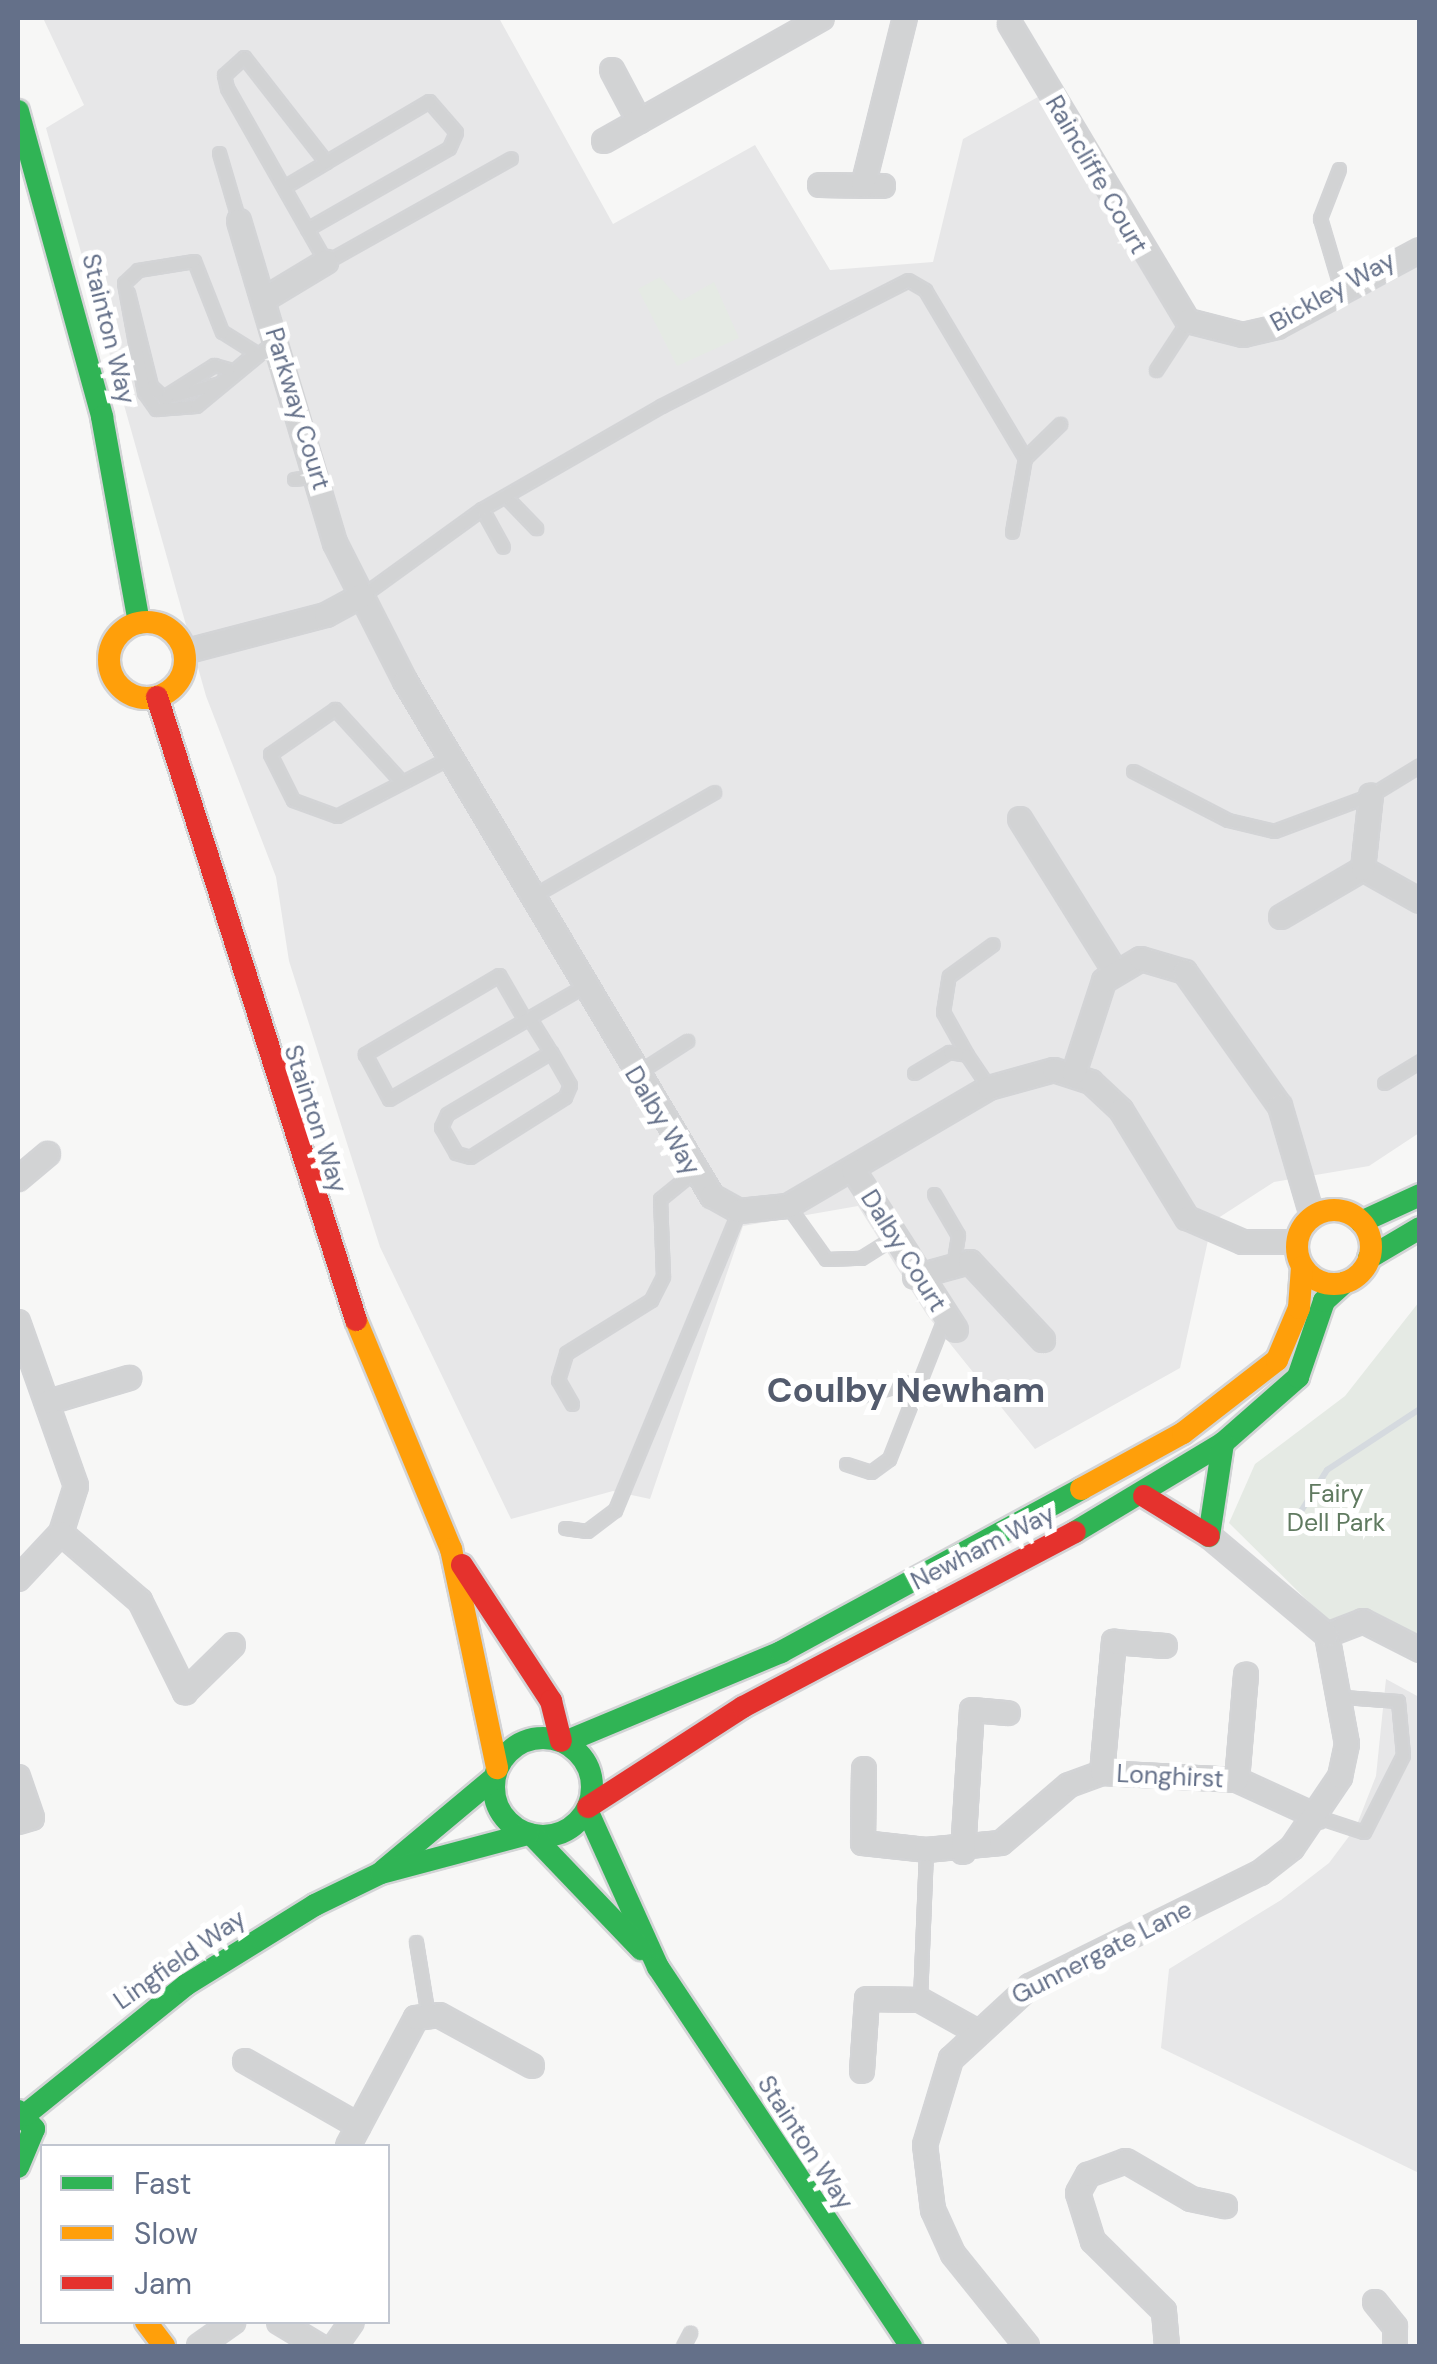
<!DOCTYPE html>
<style>
body{margin:0}
#map{position:relative;width:1437px;height:2364px;overflow:hidden;background:#f7f7f6;font-family:"DM Sans",sans-serif}
div>[style]{position:absolute}
[style*='--x']{left:calc(var(--x)*1px);top:calc(var(--y)*1px);width:calc(var(--w)*1px);rotate:calc(var(--a)*1deg)}
.built>*{inset:0;background:#e7e7e8}
.green>*{inset:0;background:#e5eae4}
.stream>*{height:6px;margin:-3px;padding:0 3px;transform-origin:3px;border-radius:3px;background:#d5dadf}
.roads{filter:drop-shadow(2px 0 #d3d4d6) drop-shadow(-2px 0 #d3d4d6) drop-shadow(0 2px #d3d4d6) drop-shadow(0 -2px #d3d4d6)}
.lane>*{height:11px;margin:-5.5px;padding:0 5.5px;transform-origin:5.5px;border-radius:5.5px;background:#d2d3d4}
.street>*{height:22px;margin:-11px;padding:0 11px;transform-origin:11px;border-radius:11px;background:#d2d3d4}
.fast>*{height:22px;margin:-11px;padding:0 11px;transform-origin:11px;border-radius:11px;background:#30b455}
.fast>.ring{margin:-11px;padding:0;box-sizing:content-box;background:none;border:22px solid #30b455;border-radius:50%}
.slow>*{height:22px;margin:-11px;padding:0 11px;transform-origin:11px;border-radius:11px;background:#ff9f0a}
.slow>.ring{margin:-11px;padding:0;box-sizing:content-box;background:none;border:22px solid #ff9f0a;border-radius:50%}
.jam>*{height:22px;margin:-11px;padding:0 11px;transform-origin:11px;border-radius:11px;background:#e5322d}
span{translate:-50% -50%;white-space:nowrap;text-align:center;line-height:1.15;-webkit-text-stroke:10px #fff;paint-order:stroke}
.street-label{font-size:25px;color:#647089}
.park-label{font-size:25px;color:#607a60}
.district-label{font-size:35px;color:#535b6d;font-weight:700}
.frame{position:absolute;inset:0;border:20px solid #647089;pointer-events:none}
.legend{position:absolute;left:40px;top:2144px;width:350px;height:180px;box-sizing:border-box;background:#fff;border:2px solid #c1c6d0;margin:0;padding:12px 18px;list-style:none;font-size:30px;color:#647089}
.legend li{display:flex;align-items:center;gap:20px;height:50px}
.legend b{width:50px;border:2px solid #c1c6d0}
</style>
<div id="map">
<div class="built">
<i style="clip-path:polygon(43px 18px,499px 18px,613px 224px,755px 145px,830px 270px,933px 262px,963px 139px,1045px 93px,1148px 272px,1213px 334px,1278px 329px,1419px 262px,1419px 1133px,1369px 1166px,1274px 1182px,1212px 1222px,1180px 1368px,1035px 1449px,927px 1315px,858px 1206px,743px 1226px,650px 1499px,613px 1491px,511px 1519px,380px 1247px,289px 961px,276px 877px,206px 696px,46px 128px,84px 105px)"></i>
<i style="clip-path:polygon(1386px 1679px,1419px 1697px,1419px 2173px,1161px 2048px,1169px 1969px,1281px 1900px,1329px 1863px,1356px 1827px,1376px 1776px)"></i>
</div>
<div class="green">
<i style="clip-path:polygon(660px 277px,681px 301px,714px 282px,739px 338px,677px 366px,638px 289px)"></i>
<i style="clip-path:polygon(1419px 1302px,1419px 1641px,1334px 1627px,1229px 1523px,1255px 1464px,1345px 1396px)"></i>
</div>
<div class="stream">
<i style="--x:1293;--y:1524;--w:64;--a:-57.8"></i>
<i style="--x:1327;--y:1470;--w:111;--a:-33.3"></i>
</div>
<div class="roads">
<div class="lane">
<i style="--x:219;--y:153;--w:71;--a:73.6"></i>
<i style="--x:1339;--y:169;--w:53;--a:111.2"></i>
<i style="--x:1320;--y:218;--w:74;--a:73.5"></i>
<i style="--x:284;--y:187;--w:49;--a:-30.8"></i>
<i style="--x:307;--y:229;--w:163;--a:-29.7"></i>
<i style="--x:449;--y:148;--w:17;--a:-66"></i>
<i style="--x:456;--y:132;--w:41;--a:-131.1"></i>
<i style="--x:429;--y:101;--w:120;--a:149.4"></i>
<i style="--x:326;--y:162;--w:133;--a:-128"></i>
<i style="--x:244;--y:57;--w:27;--a:138"></i>
<i style="--x:224;--y:75;--w:13;--a:77"></i>
<i style="--x:227;--y:88;--w:200;--a:60.4"></i>
<i style="--x:326;--y:262;--w:212;--a:-29.3"></i>
<i style="--x:128;--y:293;--w:96;--a:76.1"></i>
<i style="--x:151;--y:386;--w:18;--a:43"></i>
<i style="--x:164;--y:398;--w:58;--a:-15"></i>
<i style="--x:220;--y:383;--w:37;--a:-41"></i>
<i style="--x:253;--y:351;--w:36;--a:-148"></i>
<i style="--x:222;--y:332;--w:76;--a:-111.5"></i>
<i style="--x:194;--y:261;--w:57;--a:170.9"></i>
<i style="--x:138;--y:270;--w:19;--a:137"></i>
<i style="--x:124;--y:283;--w:111;--a:79.6"></i>
<i style="--x:144;--y:392;--w:21;--a:55"></i>
<i style="--x:156;--y:409;--w:40;--a:-4.3"></i>
<i style="--x:196;--y:406;--w:104;--a:-39.5"></i>
<i style="--x:1156;--y:370;--w:59;--a:-56.9"></i>
<i style="--x:167;--y:395;--w:56;--a:-32.6"></i>
<i style="--x:214;--y:365;--w:15;--a:16"></i>
<i style="--x:1025;--y:458;--w:49;--a:-44.2"></i>
<i style="--x:294;--y:479;--w:24;--a:-7"></i>
<i style="--x:505;--y:496;--w:45;--a:45.9"></i>
<i style="--x:482;--y:509;--w:43;--a:61.1"></i>
<i style="--x:363;--y:595;--w:147;--a:-35.9"></i>
<i style="--x:482;--y:509;--w:207;--a:-29.9"></i>
<i style="--x:661;--y:406;--w:277;--a:-27"></i>
<i style="--x:908;--y:280;--w:20;--a:30"></i>
<i style="--x:925;--y:290;--w:196;--a:59.2"></i>
<i style="--x:1025;--y:458;--w:75;--a:100"></i>
<i style="--x:1133;--y:771;--w:107;--a:27.3"></i>
<i style="--x:1228;--y:820;--w:47;--a:13.4"></i>
<i style="--x:1274;--y:831;--w:103;--a:-20.4"></i>
<i style="--x:1371;--y:795;--w:57;--a:-31.5"></i>
<i style="--x:399;--y:779;--w:95;--a:-132.4"></i>
<i style="--x:335;--y:709;--w:79;--a:145.3"></i>
<i style="--x:270;--y:754;--w:51;--a:63.4"></i>
<i style="--x:293;--y:800;--w:47;--a:20"></i>
<i style="--x:337;--y:816;--w:126;--a:-27.4"></i>
<i style="--x:531;--y:897;--w:211;--a:-29.8"></i>
<i style="--x:530;--y:1019;--w:39;--a:58"></i>
<i style="--x:551;--y:1052;--w:38;--a:60"></i>
<i style="--x:570;--y:1085;--w:13;--a:113"></i>
<i style="--x:565;--y:1097;--w:112;--a:147.7"></i>
<i style="--x:470;--y:1157;--w:15;--a:-164"></i>
<i style="--x:456;--y:1153;--w:30;--a:-120"></i>
<i style="--x:441;--y:1127;--w:14;--a:-65"></i>
<i style="--x:447;--y:1114;--w:121;--a:-30.8"></i>
<i style="--x:525;--y:1020;--w:52;--a:-120"></i>
<i style="--x:499;--y:975;--w:156;--a:149.5"></i>
<i style="--x:365;--y:1054;--w:51;--a:61.9"></i>
<i style="--x:389;--y:1099;--w:223;--a:-30.1"></i>
<i style="--x:967;--y:1055;--w:49;--a:-119.2"></i>
<i style="--x:943;--y:1012;--w:36;--a:-81"></i>
<i style="--x:949;--y:976;--w:54;--a:-36"></i>
<i style="--x:914;--y:1073;--w:41;--a:-31"></i>
<i style="--x:949;--y:1052;--w:18;--a:9"></i>
<i style="--x:967;--y:1055;--w:40;--a:56"></i>
<i style="--x:636;--y:1074;--w:61;--a:-32.9"></i>
<i style="--x:1384;--y:1083;--w:42;--a:-31.4"></i>
<i style="--x:934;--y:1194;--w:48;--a:59.7"></i>
<i style="--x:958;--y:1235;--w:26;--a:99"></i>
<i style="--x:788;--y:1206;--w:65;--a:54.4"></i>
<i style="--x:826;--y:1259;--w:35;--a:-2"></i>
<i style="--x:861;--y:1258;--w:36;--a:-32"></i>
<i style="--x:851;--y:1399;--w:73;--a:-15.9"></i>
<i style="--x:572;--y:1404;--w:28;--a:-120"></i>
<i style="--x:558;--y:1380;--w:28;--a:-73"></i>
<i style="--x:566;--y:1353;--w:100;--a:-31.9"></i>
<i style="--x:651;--y:1300;--w:27;--a:-63"></i>
<i style="--x:663;--y:1276;--w:77;--a:-92.2"></i>
<i style="--x:660;--y:1199;--w:40;--a:-39"></i>
<i style="--x:846;--y:1464;--w:26;--a:18"></i>
<i style="--x:871;--y:1472;--w:22;--a:-36"></i>
<i style="--x:889;--y:1459;--w:153;--a:-68.5"></i>
<i style="--x:565;--y:1528;--w:22;--a:8"></i>
<i style="--x:587;--y:1531;--w:35;--a:-37"></i>
<i style="--x:615;--y:1510;--w:324;--a:-67.5"></i>
<i style="--x:1318;--y:1817;--w:48;--a:18.1"></i>
<i style="--x:1364;--y:1832;--w:86;--a:-63.1"></i>
<i style="--x:1403;--y:1755;--w:54;--a:-95.3"></i>
<i style="--x:1398;--y:1701;--w:55;--a:-175.8"></i>
<i style="--x:416;--y:1942;--w:75;--a:80.8"></i>
<i style="--x:920;--y:2000;--w:150;--a:-87.7"></i>
<i style="--x:683;--y:2346;--w:15;--a:-62"></i>
</div>
<div class="street">
<i style="--x:1010;--y:24;--w:346;--a:59.1"></i>
<i style="--x:1188;--y:321;--w:57;--a:14.3"></i>
<i style="--x:1243;--y:335;--w:35;--a:-13"></i>
<i style="--x:1277;--y:327;--w:162;--a:-28.3"></i>
<i style="--x:612;--y:70;--w:58;--a:62.1"></i>
<i style="--x:604;--y:141;--w:250;--a:-29.4"></i>
<i style="--x:820;--y:185;--w:63;--a:0.9"></i>
<i style="--x:863;--y:186;--w:173;--a:-76"></i>
<i style="--x:239;--y:221;--w:336;--a:73.4"></i>
<i style="--x:335;--y:543;--w:155;--a:63.1"></i>
<i style="--x:405;--y:681;--w:600;--a:59.2"></i>
<i style="--x:712;--y:1196;--w:31;--a:29"></i>
<i style="--x:739;--y:1211;--w:49;--a:-5.8"></i>
<i style="--x:788;--y:1206;--w:233;--a:-30.4"></i>
<i style="--x:989;--y:1088;--w:67;--a:-15.5"></i>
<i style="--x:1054;--y:1070;--w:39;--a:18"></i>
<i style="--x:1091;--y:1082;--w:41;--a:43"></i>
<i style="--x:1121;--y:1110;--w:127;--a:58.6"></i>
<i style="--x:1187;--y:1218;--w:61;--a:23.2"></i>
<i style="--x:1243;--y:1242;--w:54;--a:0"></i>
<i style="--x:263;--y:300;--w:74;--a:-31.1"></i>
<i style="--x:184;--y:652;--w:147;--a:-14.6"></i>
<i style="--x:326;--y:615;--w:42;--a:-28.4"></i>
<i style="--x:1020;--y:819;--w:179;--a:58"></i>
<i style="--x:1363;--y:869;--w:65;--a:29.3"></i>
<i style="--x:1281;--y:917;--w:95;--a:-30.3"></i>
<i style="--x:1363;--y:869;--w:74;--a:-83.8"></i>
<i style="--x:1074;--y:1073;--w:97;--a:-71.9"></i>
<i style="--x:1104;--y:981;--w:43;--a:-30.7"></i>
<i style="--x:1141;--y:959;--w:46;--a:16.5"></i>
<i style="--x:1185;--y:972;--w:164;--a:54.7"></i>
<i style="--x:1280;--y:1106;--w:103;--a:73.7"></i>
<i style="--x:853;--y:1170;--w:190;--a:57.2"></i>
<i style="--x:18;--y:1179;--w:39;--a:-40"></i>
<i style="--x:915;--y:1277;--w:57;--a:-15.3"></i>
<i style="--x:970;--y:1262;--w:107;--a:46.9"></i>
<i style="--x:18;--y:1322;--w:174;--a:70.5"></i>
<i style="--x:76;--y:1486;--w:49;--a:107.7"></i>
<i style="--x:61;--y:1533;--w:63;--a:133.1"></i>
<i style="--x:49;--y:1402;--w:84;--a:-16.7"></i>
<i style="--x:61;--y:1533;--w:104;--a:40.7"></i>
<i style="--x:140;--y:1601;--w:102;--a:63.7"></i>
<i style="--x:185;--y:1692;--w:67;--a:-44.4"></i>
<i style="--x:1327;--y:1635;--w:39;--a:-21"></i>
<i style="--x:1363;--y:1621;--w:64;--a:27"></i>
<i style="--x:864;--y:1769;--w:74;--a:90.8"></i>
<i style="--x:863;--y:1843;--w:63;--a:6.3"></i>
<i style="--x:926;--y:1850;--w:75;--a:-5.3"></i>
<i style="--x:1001;--y:1843;--w:89;--a:-40.5"></i>
<i style="--x:1069;--y:1785;--w:35;--a:-20"></i>
<i style="--x:1102;--y:1773;--w:135;--a:3"></i>
<i style="--x:1237;--y:1780;--w:89;--a:24.6"></i>
<i style="--x:1102;--y:1773;--w:132;--a:-84.8"></i>
<i style="--x:1114;--y:1642;--w:51;--a:4.5"></i>
<i style="--x:18;--y:1777;--w:43;--a:71.1"></i>
<i style="--x:32;--y:1818;--w:15;--a:164"></i>
<i style="--x:1237;--y:1780;--w:106;--a:-85.1"></i>
<i style="--x:963;--y:1852;--w:142;--a:-86.4"></i>
<i style="--x:972;--y:1710;--w:36;--a:5"></i>
<i style="--x:245;--y:2061;--w:131;--a:29.7"></i>
<i style="--x:862;--y:2071;--w:72;--a:-86"></i>
<i style="--x:867;--y:1999;--w:53;--a:1.1"></i>
<i style="--x:920;--y:2000;--w:62;--a:29.1"></i>
<i style="--x:348;--y:2146;--w:145;--a:-62"></i>
<i style="--x:416;--y:2018;--w:23;--a:-7"></i>
<i style="--x:439;--y:2015;--w:106;--a:28.7"></i>
<i style="--x:1375;--y:2302;--w:32;--a:51"></i>
<i style="--x:1395;--y:2327;--w:19;--a:90"></i>
<i style="--x:279;--y:2322;--w:47;--a:31"></i>
<i style="--x:199;--y:2346;--w:42;--a:-35.2"></i>
<i style="--x:335;--y:2346;--w:29;--a:-55"></i>
<i style="--x:1027;--y:2346;--w:118;--a:-128.8"></i>
<i style="--x:953;--y:2254;--w:48;--a:-114.4"></i>
<i style="--x:933;--y:2210;--w:65;--a:-97"></i>
<i style="--x:925;--y:2145;--w:90;--a:-73.2"></i>
<i style="--x:951;--y:2059;--w:108;--a:-42.7"></i>
<i style="--x:1030;--y:1986;--w:256;--a:-26.2"></i>
<i style="--x:1260;--y:1873;--w:41;--a:-38"></i>
<i style="--x:1292;--y:1848;--w:86;--a:-55.9"></i>
<i style="--x:1340;--y:1777;--w:34;--a:-78"></i>
<i style="--x:1347;--y:1744;--w:111;--a:-100.4"></i>
<i style="--x:1327;--y:1635;--w:154;--a:-140"></i>
<i style="--x:1167;--y:2346;--w:35;--a:-95"></i>
<i style="--x:1164;--y:2311;--w:100;--a:-135.4"></i>
<i style="--x:1093;--y:2241;--w:50;--a:-107.4"></i>
<i style="--x:1078;--y:2193;--w:21;--a:-61"></i>
<i style="--x:1088;--y:2175;--w:40;--a:-20.2"></i>
<i style="--x:1126;--y:2161;--w:75;--a:30.3"></i>
<i style="--x:1191;--y:2199;--w:35;--a:12"></i>
</div>
<div class="fast">
<i style="--x:18;--y:111;--w:317;--a:74.6"></i>
<i style="--x:102;--y:417;--w:209;--a:79.8"></i>
<i style="--x:1361;--y:1222;--w:65;--a:-24.6"></i>
<i style="--x:1369;--y:1258;--w:59;--a:-30.5"></i>
<i style="--x:1075;--y:1532;--w:173;--a:-31"></i>
<i style="--x:1223;--y:1443;--w:100;--a:-41.3"></i>
<i style="--x:1298;--y:1377;--w:80;--a:-71.1"></i>
<i style="--x:1324;--y:1301;--w:27;--a:-42"></i>
<i style="--x:1209;--y:1536;--w:94;--a:-81.4"></i>
<i class="ring" style="left:494px;top:1738px;width:76px;height:76px"></i>
<i style="--x:565;--y:1742;--w:234;--a:-22.6"></i>
<i style="--x:781;--y:1652;--w:341;--a:-28.5"></i>
<i style="--x:587;--y:1810;--w:172;--a:65.7"></i>
<i style="--x:658;--y:1967;--w:456;--a:56.3"></i>
<i style="--x:532;--y:1835;--w:158;--a:46.3"></i>
<i style="--x:384;--y:1870;--w:143;--a:-39.9"></i>
<i style="--x:18;--y:2111;--w:24;--a:48"></i>
<i style="--x:34;--y:2129;--w:41;--a:112.8"></i>
<i style="--x:25;--y:2115;--w:207;--a:-38.9"></i>
<i style="--x:186;--y:1985;--w:152;--a:-31.8"></i>
<i style="--x:315;--y:1905;--w:73;--a:-25.9"></i>
<i style="--x:381;--y:1873;--w:152;--a:-14.9"></i>
</div>
<div class="slow">
<i class="ring" style="left:109px;top:622px;width:54px;height:54px"></i>
<i class="ring" style="left:1297px;top:1210px;width:52px;height:52px"></i>
<i style="--x:356;--y:1320;--w:248;--a:67.5"></i>
<i style="--x:451;--y:1549;--w:224;--a:78.1"></i>
<i style="--x:1081;--y:1489;--w:116;--a:-28.8"></i>
<i style="--x:1183;--y:1433;--w:119;--a:-37.8"></i>
<i style="--x:1277;--y:1360;--w:56;--a:-67.1"></i>
<i style="--x:1299;--y:1308;--w:41;--a:-85.8"></i>
<i style="--x:146;--y:2322;--w:30;--a:53"></i>
</div>
<div class="jam">
<i style="--x:157;--y:697;--w:654;--a:72.29"></i>
<i style="--x:1144;--y:1496;--w:76;--a:31.6"></i>
<i style="--x:462;--y:1565;--w:163;--a:56.8"></i>
<i style="--x:551;--y:1701;--w:41;--a:76"></i>
<i style="--x:588;--y:1807;--w:184;--a:-32.8"></i>
<i style="--x:743;--y:1707;--w:375;--a:-27.8"></i>
</div>
</div>
<div class="street-label">
<span style="left:1096px;top:175px;rotate:60deg">Raincliffe Court</span>
<span style="left:1333px;top:292px;rotate:-29deg">Bickley Way</span>
<span style="left:108px;top:329px;rotate:76deg">Stainton Way</span>
<span style="left:297px;top:409px;rotate:73deg">Parkway Court</span>
<span style="left:315px;top:1119px;rotate:72deg">Stainton Way</span>
<span style="left:662px;top:1121px;rotate:59deg">Dalby Way</span>
<span style="left:903px;top:1251px;rotate:58deg">Dalby Court</span>
<span style="left:983px;top:1548px;rotate:-27deg">Newham Way</span>
<span style="left:1170px;top:1777px;rotate:3deg">Longhirst</span>
<span style="left:1102px;top:1953px;rotate:-27deg">Gunnergate Lane</span>
<span style="left:180px;top:1960px;rotate:-35deg">Lingfield Way</span>
<span style="left:805px;top:2143px;rotate:57deg">Stainton Way</span>
</div>
<div class="park-label">
<span style="left:1336px;top:1509px">Fairy<br>Dell Park</span>
</div>
<div class="district-label">
<span style="left:906px;top:1390px">Coulby Newham</span>
</div>
<div class="frame"></div>
<ul class="legend">
<li><b style="height:12px;background:#30b455"></b>Fast</li>
<li><b style="height:12px;background:#ff9f0a"></b>Slow</li>
<li><b style="height:12px;background:#e5322d"></b>Jam</li>
</ul>
</div>
